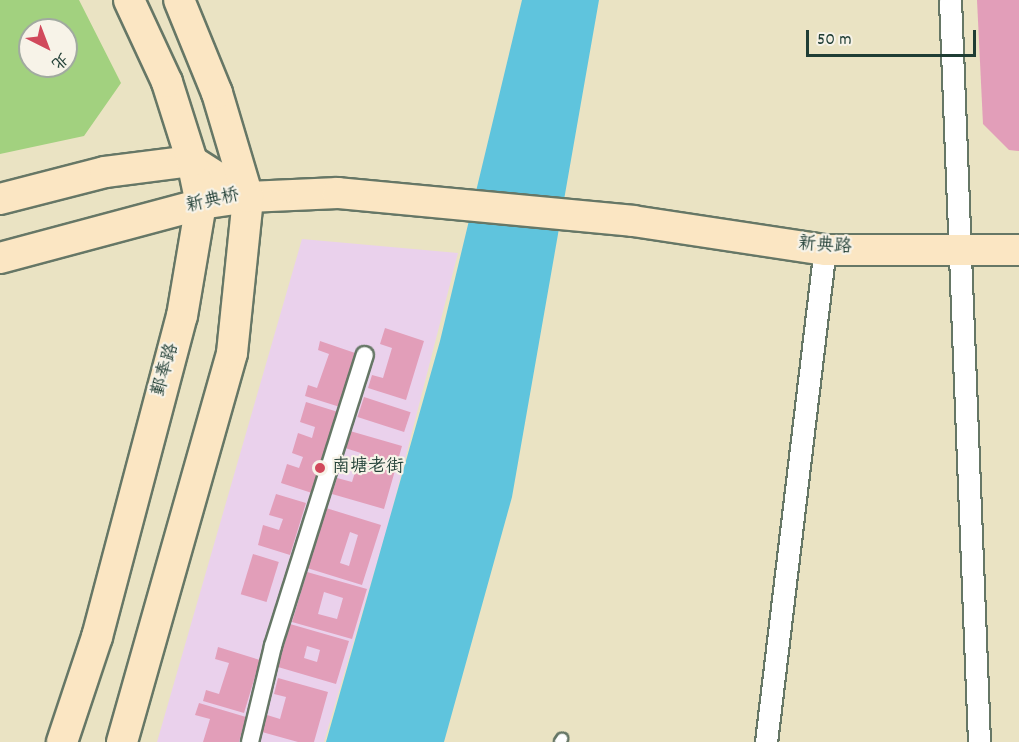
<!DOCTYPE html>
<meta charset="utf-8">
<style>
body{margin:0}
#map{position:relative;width:1019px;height:742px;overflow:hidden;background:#eae3c3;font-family:Dekko,"LXGW WenKai TC",sans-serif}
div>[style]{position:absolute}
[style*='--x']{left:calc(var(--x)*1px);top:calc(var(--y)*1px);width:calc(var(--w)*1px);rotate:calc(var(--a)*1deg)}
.built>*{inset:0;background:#ead1ec}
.green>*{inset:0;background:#a2d17f}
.water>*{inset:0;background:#5fc4dd}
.building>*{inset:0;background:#e29eb9;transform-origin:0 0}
.roads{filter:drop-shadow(2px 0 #676) drop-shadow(-2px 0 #676) drop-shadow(0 2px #676) drop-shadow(0 -2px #676)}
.service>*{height:10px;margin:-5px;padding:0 5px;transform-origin:5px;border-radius:5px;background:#fff}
.pedestrian>*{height:16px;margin:-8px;padding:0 8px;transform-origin:8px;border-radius:8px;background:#fff}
.minor>*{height:21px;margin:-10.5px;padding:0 10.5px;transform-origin:10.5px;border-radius:10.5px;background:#fff}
.secondary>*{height:30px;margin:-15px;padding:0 15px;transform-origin:15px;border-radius:15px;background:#fbe6c3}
.dots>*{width:16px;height:16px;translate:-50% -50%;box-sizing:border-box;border:3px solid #f7f3e8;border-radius:50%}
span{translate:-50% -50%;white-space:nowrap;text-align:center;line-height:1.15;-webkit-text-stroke:4.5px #f7f3e8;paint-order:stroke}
.street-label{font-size:18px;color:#1f3d34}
.poi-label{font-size:18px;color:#1f3d34}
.left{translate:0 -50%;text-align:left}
.north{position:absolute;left:18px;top:18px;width:60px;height:60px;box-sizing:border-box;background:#f7f3e8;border:2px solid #a1aaa0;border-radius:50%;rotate:138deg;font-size:16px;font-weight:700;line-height:24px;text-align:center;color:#1f3d34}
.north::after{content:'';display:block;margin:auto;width:21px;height:27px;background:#d1495b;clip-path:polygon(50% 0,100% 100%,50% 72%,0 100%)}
.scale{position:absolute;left:806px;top:30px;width:170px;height:27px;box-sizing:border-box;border:3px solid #1f3d34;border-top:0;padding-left:8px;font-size:18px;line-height:21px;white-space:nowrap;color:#1f3d34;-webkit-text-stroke:4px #f7f3e8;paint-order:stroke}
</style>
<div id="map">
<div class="built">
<i style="clip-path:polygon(302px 239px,458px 253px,389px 522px,324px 742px,157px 742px)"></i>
</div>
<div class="green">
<i style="clip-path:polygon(evenodd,0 0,79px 0,121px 83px,84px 136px,0 154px,0 0,30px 30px,66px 30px,66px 66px,30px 66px,30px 30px)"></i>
</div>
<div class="water">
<i style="clip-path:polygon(522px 0,599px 0,512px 497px,444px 742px,326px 742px,440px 341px)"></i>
</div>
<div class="building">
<i style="clip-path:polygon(977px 0,1019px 0,1019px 151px,1009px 150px,983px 124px)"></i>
<i style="clip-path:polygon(385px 328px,424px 341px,406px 400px,368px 388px,372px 375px,383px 378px,392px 348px,380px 344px)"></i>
<i style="clip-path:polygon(320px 341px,358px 354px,340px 407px,305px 396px,308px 385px,317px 388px,329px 354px,318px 350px)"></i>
<i style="left:364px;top:397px;width:49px;height:21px;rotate:18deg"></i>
<i style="clip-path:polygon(306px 402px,338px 412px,312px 493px,281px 483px,287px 464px,299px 468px,303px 457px,292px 453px,298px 433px,312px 438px,315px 427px,300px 422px)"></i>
<i style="clip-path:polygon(350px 431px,402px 446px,384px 509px,332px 494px,337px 478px,352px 482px,361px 453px,345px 448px)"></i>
<i style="clip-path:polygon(276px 494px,306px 503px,290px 555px,258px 545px,263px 525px,279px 530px,283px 519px,269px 515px)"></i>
<i style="clip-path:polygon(evenodd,326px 508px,381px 525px,362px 585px,307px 568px,326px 508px,350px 532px,358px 535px,349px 566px,340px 563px,350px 532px)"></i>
<i style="left:253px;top:554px;width:27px;height:42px;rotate:17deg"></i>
<i style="clip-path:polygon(evenodd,307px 572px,367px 589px,352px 639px,292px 622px,307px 572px,324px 592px,343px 598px,337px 619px,318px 614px,324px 592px)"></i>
<i style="clip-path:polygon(evenodd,290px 624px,349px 641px,336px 684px,278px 667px,290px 624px,307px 646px,320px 650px,317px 662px,304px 658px,307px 646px)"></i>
<i style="clip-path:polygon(218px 647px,260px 660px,244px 713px,203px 701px,206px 690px,219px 694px,229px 663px,215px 659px)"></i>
<i style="clip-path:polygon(278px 678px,328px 692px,314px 742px,298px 742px,262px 732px,267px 715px,280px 719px,286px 697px,274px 694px)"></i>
<i style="clip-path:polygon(199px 703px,246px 717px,239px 742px,203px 742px,210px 719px,195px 715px)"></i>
</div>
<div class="roads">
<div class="service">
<i style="--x:560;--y:742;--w:4;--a:-56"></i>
</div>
<div class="pedestrian">
<i style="--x:250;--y:742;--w:99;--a:-76.5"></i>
<i style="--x:273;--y:646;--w:305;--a:-72.5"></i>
</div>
<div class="minor">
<i style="--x:950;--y:0;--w:743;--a:87.76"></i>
<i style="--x:766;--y:742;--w:496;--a:-83.2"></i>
</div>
<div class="secondary">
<i style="--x:0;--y:199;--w:108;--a:-14.4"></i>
<i style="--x:105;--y:172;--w:88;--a:-7.2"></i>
<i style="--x:192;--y:161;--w:67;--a:32.7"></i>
<i style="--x:0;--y:258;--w:208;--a:-15"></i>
<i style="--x:201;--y:204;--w:48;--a:-8.5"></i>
<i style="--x:248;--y:197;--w:90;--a:-2.5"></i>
<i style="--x:338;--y:193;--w:296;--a:5.4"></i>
<i style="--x:633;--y:221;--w:194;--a:8.6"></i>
<i style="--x:825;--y:250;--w:194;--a:0"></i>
<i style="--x:62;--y:742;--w:111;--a:-71.6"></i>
<i style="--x:97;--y:637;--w:332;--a:-75.2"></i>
<i style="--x:182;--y:316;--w:114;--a:-80.4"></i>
<i style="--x:201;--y:204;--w:44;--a:-101.8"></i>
<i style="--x:192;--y:161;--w:83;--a:-107.6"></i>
<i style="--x:167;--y:82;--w:90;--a:-114.9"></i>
<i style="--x:122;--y:742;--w:404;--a:-74.2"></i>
<i style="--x:232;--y:353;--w:157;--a:-84.1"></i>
<i style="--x:248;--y:197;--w:109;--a:-106.6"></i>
<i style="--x:217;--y:93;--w:100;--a:-112.2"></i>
</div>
</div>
<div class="dots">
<i style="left:320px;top:468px;background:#d1495b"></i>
</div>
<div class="street-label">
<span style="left:213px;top:202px;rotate:-13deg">新典桥</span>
<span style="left:825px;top:247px;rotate:4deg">新典路</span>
<span style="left:167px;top:370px;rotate:-74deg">鄞奉路</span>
</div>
<div class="poi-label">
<span class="left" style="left:332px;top:468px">南塘老街</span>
</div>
<div class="north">北</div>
<div class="scale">50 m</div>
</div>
